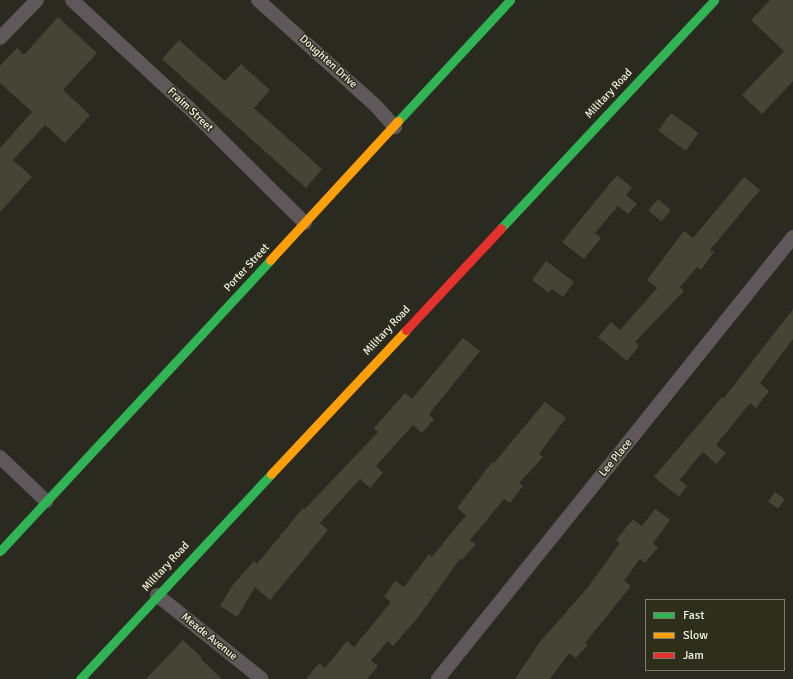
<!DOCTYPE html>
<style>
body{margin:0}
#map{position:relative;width:793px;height:679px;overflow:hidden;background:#2a2a20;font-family:Signika,sans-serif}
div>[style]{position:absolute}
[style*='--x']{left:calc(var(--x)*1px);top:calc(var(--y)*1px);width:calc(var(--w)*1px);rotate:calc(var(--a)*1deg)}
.building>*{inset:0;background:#454535;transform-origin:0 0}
.street>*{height:14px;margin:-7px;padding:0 7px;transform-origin:7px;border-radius:7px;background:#60575b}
.fast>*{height:9px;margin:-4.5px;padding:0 4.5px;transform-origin:4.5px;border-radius:4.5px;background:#30b455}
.slow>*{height:9px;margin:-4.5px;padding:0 4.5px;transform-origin:4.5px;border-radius:4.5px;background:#ff9f0a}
.jam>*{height:9px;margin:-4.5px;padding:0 4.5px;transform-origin:4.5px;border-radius:4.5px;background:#e5322d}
span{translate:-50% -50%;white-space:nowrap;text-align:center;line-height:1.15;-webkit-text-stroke:3px #2e2f1b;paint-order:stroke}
.street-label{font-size:11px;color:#f0f1e4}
.legend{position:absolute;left:645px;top:599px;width:140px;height:72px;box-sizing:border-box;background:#2e2f1b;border:1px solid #7c7d6b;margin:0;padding:5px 7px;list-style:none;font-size:12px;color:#f0f1e4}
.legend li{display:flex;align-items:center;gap:8px;height:20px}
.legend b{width:20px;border:1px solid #7c7d6b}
</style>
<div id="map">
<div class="building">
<i style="clip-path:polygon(770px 0,793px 0,793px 81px,762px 114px,742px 95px,784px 51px,751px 20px)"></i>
<i style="clip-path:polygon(58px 17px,97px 53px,63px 90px,90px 115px,65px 143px,45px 125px,13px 160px,32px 177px,0 212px,0 148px,32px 112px,0 83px,0 66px,17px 48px,24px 55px)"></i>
<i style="clip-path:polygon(179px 40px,225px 81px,241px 64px,270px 90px,254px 108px,322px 169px,306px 188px,162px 59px)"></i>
<i style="left:671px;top:113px;width:34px;height:22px;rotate:36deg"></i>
<i style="clip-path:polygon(617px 175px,632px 188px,626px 195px,637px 204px,628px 214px,618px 206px,595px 233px,601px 238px,584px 259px,562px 242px)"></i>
<i style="clip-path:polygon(744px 177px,760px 190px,710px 250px,714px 252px,701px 270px,697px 267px,680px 287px,684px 291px,635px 342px,639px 346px,627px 361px,598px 337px,611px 322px,620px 330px,657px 288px,647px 280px,684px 231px,693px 238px)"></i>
<i style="left:658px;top:199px;width:17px;height:15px;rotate:40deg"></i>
<i style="clip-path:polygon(546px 261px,574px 282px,563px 297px,552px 289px,549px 293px,532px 280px)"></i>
<i style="clip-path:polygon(793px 309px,793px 339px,760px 383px,769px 391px,756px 408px,750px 403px,716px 445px,726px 453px,716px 464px,703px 452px,694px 462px,680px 480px,687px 486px,679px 497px,654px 477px,722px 397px,724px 398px)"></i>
<i style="clip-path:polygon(463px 338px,480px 351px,429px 414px,434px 419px,422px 433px,413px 425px,376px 466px,383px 473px,370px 488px,360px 479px,320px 523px,328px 530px,270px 600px,255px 587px,237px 617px,220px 606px,232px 586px,254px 561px,257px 564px,303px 508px,304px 510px,378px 432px,374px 428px,405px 393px,412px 399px)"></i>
<i style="clip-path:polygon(545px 402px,566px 418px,539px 454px,543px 457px,519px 483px,523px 486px,510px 503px,504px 499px,470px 540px,476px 544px,462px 560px,460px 559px,416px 620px,393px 646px,388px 641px,371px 660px,378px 666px,367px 679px,306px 679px,319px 663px,325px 668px,347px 641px,354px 647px,391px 602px,384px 597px,395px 581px,404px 587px,429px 554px,432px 557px,466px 515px,457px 508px,492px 462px,494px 463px)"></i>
<i style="left:775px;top:492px;width:12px;height:12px;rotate:35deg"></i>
<i style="clip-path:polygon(655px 509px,670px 520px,653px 543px,658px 547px,645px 563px,640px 559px,624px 581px,631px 586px,585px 643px,588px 645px,576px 658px,569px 653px,550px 679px,515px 679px,539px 643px,588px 587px,620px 543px,616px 540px,633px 519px,642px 526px)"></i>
<i style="clip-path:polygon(183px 640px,202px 658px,201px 659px,222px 679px,146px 679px)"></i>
</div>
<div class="street">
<i style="--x:72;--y:0;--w:156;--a:42.7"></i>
<i style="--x:187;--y:106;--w:166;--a:44.8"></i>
<i style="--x:258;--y:0;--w:157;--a:41.9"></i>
<i style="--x:375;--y:105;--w:30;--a:48"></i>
<i style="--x:0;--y:38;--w:53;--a:-45.8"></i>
<i style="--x:0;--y:457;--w:64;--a:43.7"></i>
<i style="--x:157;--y:595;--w:134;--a:38.7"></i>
<i style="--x:438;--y:679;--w:567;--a:-51.23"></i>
</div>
<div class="fast">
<i style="--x:398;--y:121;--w:165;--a:-47.2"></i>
<i style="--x:501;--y:228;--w:312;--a:-46.9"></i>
<i style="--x:0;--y:551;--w:397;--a:-47.1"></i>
<i style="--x:80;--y:679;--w:280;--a:-47"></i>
</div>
<div class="slow">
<i style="--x:270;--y:260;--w:189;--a:-47.4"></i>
<i style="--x:271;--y:474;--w:197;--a:-46.8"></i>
</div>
<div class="jam">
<i style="--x:406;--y:330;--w:139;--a:-47"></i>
</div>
<div class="street-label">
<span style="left:328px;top:62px;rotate:42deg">Doughten Drive</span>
<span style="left:609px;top:94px;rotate:-47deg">Military Road</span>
<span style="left:190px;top:110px;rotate:44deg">Fraim Street</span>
<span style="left:247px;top:268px;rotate:-47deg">Porter Street</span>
<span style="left:387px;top:331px;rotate:-47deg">Military Road</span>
<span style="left:616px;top:458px;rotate:-51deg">Lee Place</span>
<span style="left:166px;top:567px;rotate:-47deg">Military Road</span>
<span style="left:209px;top:637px;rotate:39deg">Meade Avenue</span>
</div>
<ul class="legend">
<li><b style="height:5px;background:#30b455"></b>Fast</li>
<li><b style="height:5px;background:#ff9f0a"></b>Slow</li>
<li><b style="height:5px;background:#e5322d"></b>Jam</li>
</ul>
</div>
